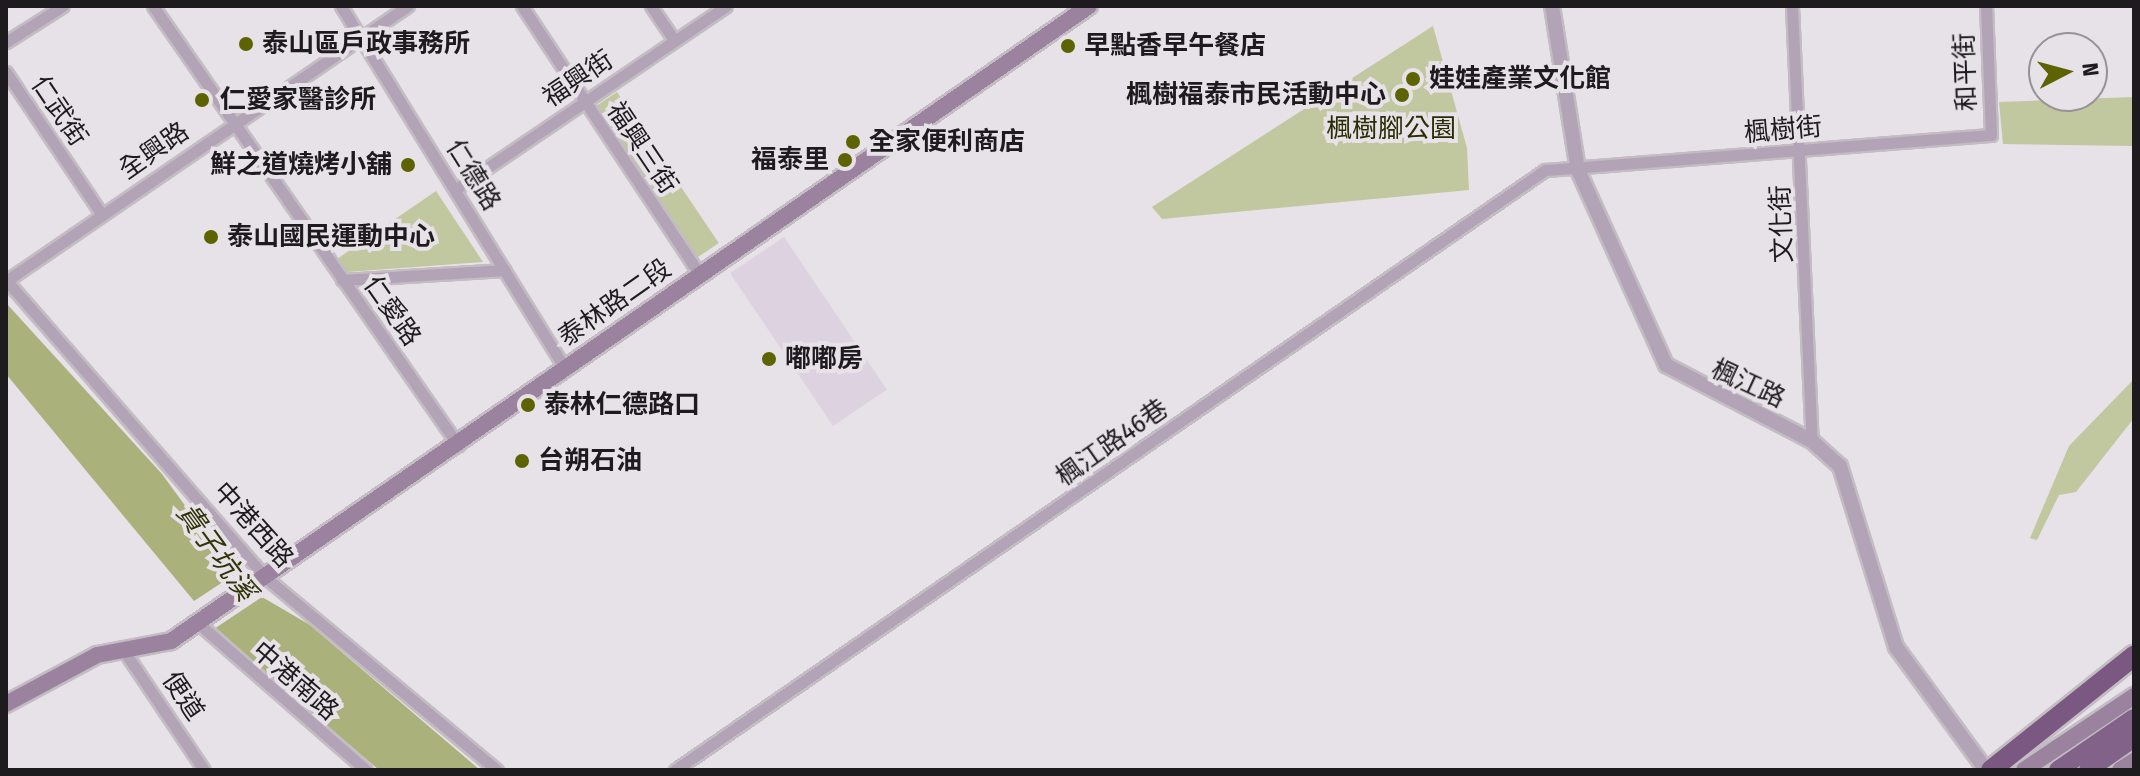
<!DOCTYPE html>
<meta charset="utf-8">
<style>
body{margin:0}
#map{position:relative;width:2140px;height:776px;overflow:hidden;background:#e7e1e8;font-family:"Fira Sans Condensed","Noto Sans TC",sans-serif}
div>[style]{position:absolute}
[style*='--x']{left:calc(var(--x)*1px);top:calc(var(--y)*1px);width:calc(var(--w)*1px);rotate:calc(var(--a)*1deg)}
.built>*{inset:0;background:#ddd2df;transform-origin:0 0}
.green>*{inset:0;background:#c1c79e;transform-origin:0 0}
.water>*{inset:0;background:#aab17a}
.roads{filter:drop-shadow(2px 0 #c3bdc3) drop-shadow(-2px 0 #c3bdc3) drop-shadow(0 2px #c3bdc3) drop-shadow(0 -2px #c3bdc3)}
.minor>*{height:11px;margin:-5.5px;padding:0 5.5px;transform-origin:5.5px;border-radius:5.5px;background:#b3a3b6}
.tertiary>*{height:14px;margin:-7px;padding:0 7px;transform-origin:7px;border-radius:7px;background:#b3a3b6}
.secondary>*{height:16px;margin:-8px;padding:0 8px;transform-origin:8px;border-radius:8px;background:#9b83a0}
.trunk>*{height:18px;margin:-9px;padding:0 9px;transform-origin:9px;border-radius:9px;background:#826288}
.motorway>*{height:20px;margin:-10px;padding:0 10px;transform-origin:10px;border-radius:10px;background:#7a5881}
.dots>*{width:22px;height:22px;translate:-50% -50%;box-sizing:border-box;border:4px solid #e7e1e8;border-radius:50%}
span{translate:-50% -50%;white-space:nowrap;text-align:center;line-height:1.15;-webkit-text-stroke:8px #e7e1e8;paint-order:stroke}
.poi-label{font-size:26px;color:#1d1b1d;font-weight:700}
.left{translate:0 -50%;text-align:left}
.right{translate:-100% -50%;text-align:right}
.street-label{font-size:26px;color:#1d1b1d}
.park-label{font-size:26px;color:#292d01}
.water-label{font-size:28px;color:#303407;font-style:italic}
.frame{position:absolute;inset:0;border:8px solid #1d1b1d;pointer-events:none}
.north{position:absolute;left:2028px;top:32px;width:80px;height:80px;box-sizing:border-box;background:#e7e1e8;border:2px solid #969297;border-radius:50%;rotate:84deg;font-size:22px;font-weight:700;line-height:32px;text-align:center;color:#1d1b1d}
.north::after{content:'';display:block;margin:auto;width:28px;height:36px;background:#5c6300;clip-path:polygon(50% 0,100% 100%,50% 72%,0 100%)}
</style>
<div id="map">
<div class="built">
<i style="left:784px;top:237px;width:184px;height:65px;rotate:56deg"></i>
</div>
<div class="green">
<i style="clip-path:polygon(1433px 26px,1467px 148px,1469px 190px,1162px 219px,1152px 207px)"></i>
<i style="left:617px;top:92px;width:182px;height:26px;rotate:56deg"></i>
<i style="clip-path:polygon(2134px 97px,2134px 146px,2003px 144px,1999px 102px)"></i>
<i style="clip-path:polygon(436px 191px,483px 262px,347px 272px,337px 259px)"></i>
<i style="clip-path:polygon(2134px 379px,2134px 418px,2076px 492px,2059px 495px,2037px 540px,2030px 538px,2069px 446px)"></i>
</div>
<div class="water">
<i style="clip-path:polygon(6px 303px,162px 474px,235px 574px,194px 601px,6px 374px)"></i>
<i style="clip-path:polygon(262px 597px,310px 625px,480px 770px,379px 770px,214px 629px)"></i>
</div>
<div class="roads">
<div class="minor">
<i style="--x:153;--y:6;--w:535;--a:55.21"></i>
<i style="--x:341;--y:6;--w:426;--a:58.3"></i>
<i style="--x:522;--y:6;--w:320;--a:56.5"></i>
<i style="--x:651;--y:6;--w:41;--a:55.9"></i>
<i style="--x:1792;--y:6;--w:435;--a:87.4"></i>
<i style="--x:6;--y:42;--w:67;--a:-32.3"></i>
<i style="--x:6;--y:72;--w:172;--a:56.1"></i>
<i style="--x:456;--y:189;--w:326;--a:-34.1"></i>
<i style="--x:6;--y:280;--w:394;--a:48.9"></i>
<i style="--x:265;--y:577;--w:302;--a:39.8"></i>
<i style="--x:342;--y:280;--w:163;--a:-3.5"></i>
<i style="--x:6;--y:281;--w:487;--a:-34.4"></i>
<i style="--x:198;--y:623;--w:223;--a:41.2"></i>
<i style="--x:122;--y:648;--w:147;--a:56.1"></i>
<i style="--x:675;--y:770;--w:1057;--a:-34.59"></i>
<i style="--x:1545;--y:170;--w:447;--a:-4.5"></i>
<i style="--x:1991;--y:135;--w:129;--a:-92.2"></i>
</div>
<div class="tertiary">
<i style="--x:1552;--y:6;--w:166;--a:81"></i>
<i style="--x:1578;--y:170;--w:214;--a:65.7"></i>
<i style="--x:1666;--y:365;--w:165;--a:27.5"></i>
<i style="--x:1812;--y:441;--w:38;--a:42"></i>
<i style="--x:1840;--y:466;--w:189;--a:72.8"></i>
<i style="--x:1896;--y:647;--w:152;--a:53.8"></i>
</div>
<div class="secondary">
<i style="--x:6;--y:704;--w:103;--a:-28.3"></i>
<i style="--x:97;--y:655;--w:75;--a:-10.7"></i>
<i style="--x:171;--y:641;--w:1116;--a:-34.67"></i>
<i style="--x:2024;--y:770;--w:133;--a:-33.9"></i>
<i style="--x:2120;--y:770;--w:17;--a:-33"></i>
</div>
<div class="trunk">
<i style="--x:2058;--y:770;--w:92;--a:-34.4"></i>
<i style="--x:2088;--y:770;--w:56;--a:-34.8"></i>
</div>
<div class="motorway">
<i style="--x:1991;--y:770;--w:183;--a:-38.6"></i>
</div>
</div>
<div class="dots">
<i style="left:246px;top:44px;background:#5c6300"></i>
<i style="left:1068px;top:46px;background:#5c6300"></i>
<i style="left:1413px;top:79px;background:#5c6300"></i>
<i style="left:1402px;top:95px;background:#5c6300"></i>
<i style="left:202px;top:100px;background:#5c6300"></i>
<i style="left:853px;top:142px;background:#5c6300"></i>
<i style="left:845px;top:160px;background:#5c6300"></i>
<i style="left:408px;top:165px;background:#5c6300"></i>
<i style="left:211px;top:237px;background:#5c6300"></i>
<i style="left:769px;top:359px;background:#5c6300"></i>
<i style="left:528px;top:405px;background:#5c6300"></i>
<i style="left:522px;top:461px;background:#5c6300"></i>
</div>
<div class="poi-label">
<span class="left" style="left:262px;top:44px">泰山區戶政事務所</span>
<span class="left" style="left:1084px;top:46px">早點香早午餐店</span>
<span class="left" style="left:1429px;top:79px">娃娃產業文化館</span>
<span class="right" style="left:1386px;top:95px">楓樹福泰市民活動中心</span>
<span class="left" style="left:220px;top:100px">仁愛家醫診所</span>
<span class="left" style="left:869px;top:142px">全家便利商店</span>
<span class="right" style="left:829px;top:160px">福泰里</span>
<span class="right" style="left:392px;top:165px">鮮之道燒烤小舖</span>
<span class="left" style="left:227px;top:237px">泰山國民運動中心</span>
<span class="left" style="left:785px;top:359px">嘟嘟房</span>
<span class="left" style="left:544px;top:405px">泰林仁德路口</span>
<span class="left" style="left:538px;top:461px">台朔石油</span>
</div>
<div class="street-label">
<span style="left:1966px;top:72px;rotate:-92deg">和平街</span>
<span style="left:578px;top:79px;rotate:-34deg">福興街</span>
<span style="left:59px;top:111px;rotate:56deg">仁武街</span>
<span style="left:1783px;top:130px;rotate:-5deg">楓樹街</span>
<span style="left:642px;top:148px;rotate:56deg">福興三街</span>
<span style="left:154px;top:151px;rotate:-35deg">全興路</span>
<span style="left:473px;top:175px;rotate:58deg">仁德路</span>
<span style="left:1782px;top:224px;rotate:-92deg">文化街</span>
<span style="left:615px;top:303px;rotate:-35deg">泰林路二段</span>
<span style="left:392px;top:311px;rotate:55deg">仁愛路</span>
<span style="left:1748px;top:384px;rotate:25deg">楓江路</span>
<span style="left:1112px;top:443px;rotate:-35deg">楓江路46巷</span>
<span style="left:253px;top:525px;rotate:48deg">中港西路</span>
<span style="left:295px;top:681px;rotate:41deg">中港南路</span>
<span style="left:183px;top:696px;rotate:56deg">便道</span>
</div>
<div class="park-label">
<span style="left:1391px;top:129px">楓樹腳公園</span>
</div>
<div class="water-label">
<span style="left:216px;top:552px;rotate:54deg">貴子坑溪</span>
</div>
<div class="frame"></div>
<div class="north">N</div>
</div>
